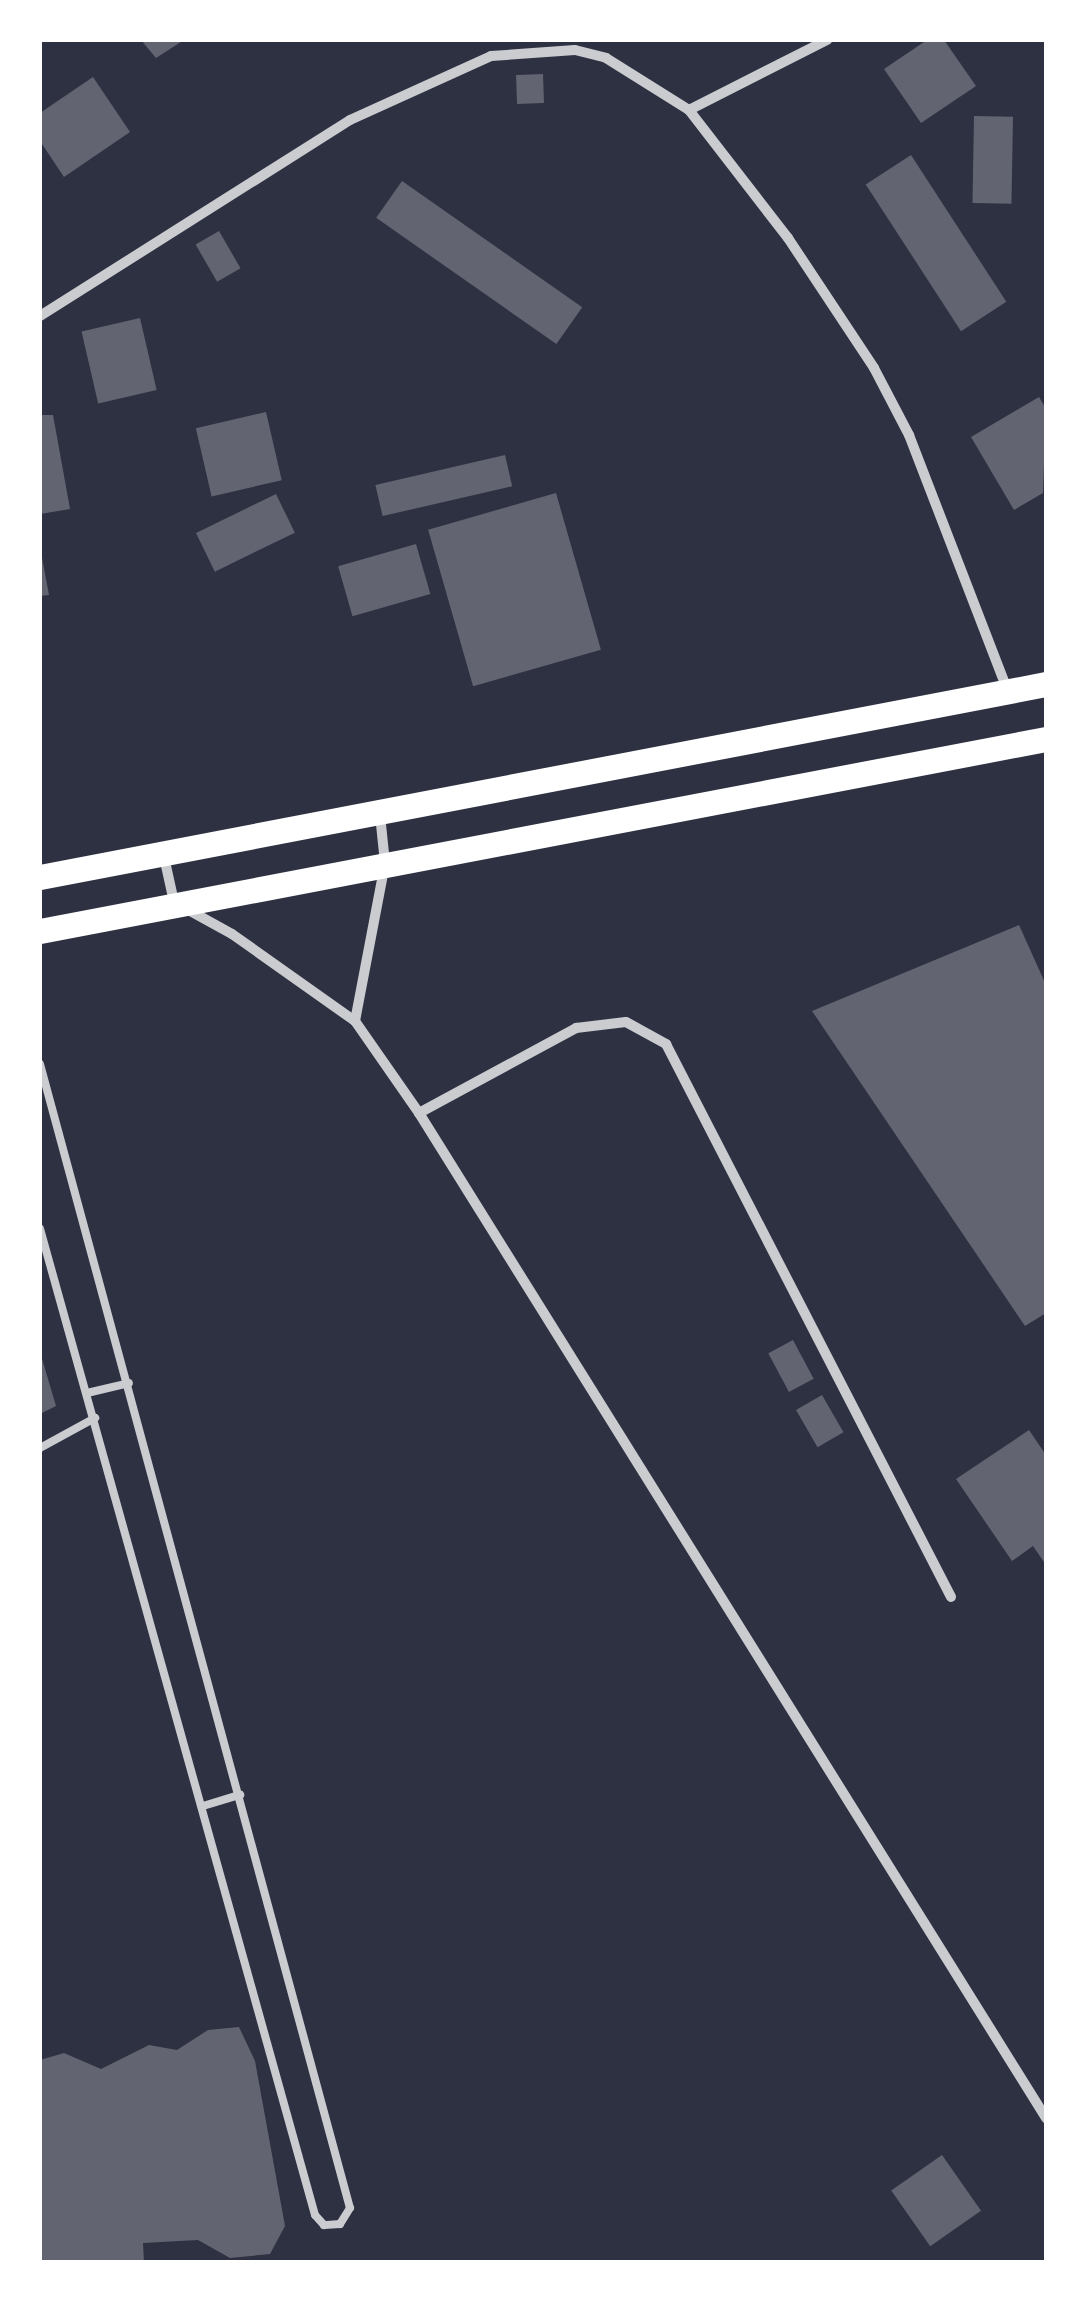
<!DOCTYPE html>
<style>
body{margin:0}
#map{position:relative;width:1086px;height:2302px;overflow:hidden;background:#2d3142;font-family:"Open Sans",sans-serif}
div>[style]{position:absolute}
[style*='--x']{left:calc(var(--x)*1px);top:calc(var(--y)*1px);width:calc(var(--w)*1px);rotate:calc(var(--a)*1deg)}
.building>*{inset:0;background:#626471;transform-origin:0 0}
.service>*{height:8px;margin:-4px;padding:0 4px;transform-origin:4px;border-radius:4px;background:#caccd0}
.minor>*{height:10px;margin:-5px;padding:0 5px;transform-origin:5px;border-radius:5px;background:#caccd0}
.primary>*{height:25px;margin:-12.5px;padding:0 12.5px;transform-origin:12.5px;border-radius:12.5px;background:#fff}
span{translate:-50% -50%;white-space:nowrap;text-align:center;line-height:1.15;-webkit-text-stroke:9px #fff;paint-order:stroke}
.frame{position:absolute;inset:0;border:42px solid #fff;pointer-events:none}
</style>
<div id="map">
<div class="building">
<i style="clip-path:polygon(141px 40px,184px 40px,156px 58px)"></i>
<i style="clip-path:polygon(927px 40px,944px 40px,976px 86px,921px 123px,884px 69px)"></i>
<i style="left:543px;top:74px;width:29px;height:27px;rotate:88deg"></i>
<i style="clip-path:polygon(93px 77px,130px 132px,64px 177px,40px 141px,40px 113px)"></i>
<i style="left:974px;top:116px;width:39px;height:87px;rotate:1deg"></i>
<i style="left:911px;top:155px;width:175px;height:54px;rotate:57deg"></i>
<i style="left:402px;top:181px;width:220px;height:45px;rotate:35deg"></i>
<i style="left:219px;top:231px;width:43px;height:27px;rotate:60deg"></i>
<i style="left:140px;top:318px;width:74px;height:60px;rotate:77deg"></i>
<i style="clip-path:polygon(1039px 397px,1046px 409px,1043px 493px,1014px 510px,971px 437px)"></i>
<i style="left:266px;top:412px;width:70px;height:72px;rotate:77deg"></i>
<i style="clip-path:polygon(40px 415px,53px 415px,70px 509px,40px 514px)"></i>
<i style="left:505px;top:455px;width:32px;height:133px;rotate:77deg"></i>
<i style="left:556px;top:493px;width:163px;height:133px;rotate:74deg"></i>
<i style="left:276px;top:494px;width:43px;height:89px;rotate:64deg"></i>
<i style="left:416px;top:544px;width:52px;height:81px;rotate:74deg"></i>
<i style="clip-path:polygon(40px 547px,49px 595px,40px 596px)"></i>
<i style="clip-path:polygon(1019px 925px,1046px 985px,1046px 1313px,1025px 1326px,812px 1011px)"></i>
<i style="left:793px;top:1340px;width:44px;height:28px;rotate:62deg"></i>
<i style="clip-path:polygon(40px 1352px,56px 1406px,40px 1414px)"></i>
<i style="left:822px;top:1395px;width:43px;height:30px;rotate:60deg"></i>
<i style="clip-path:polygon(1029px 1430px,1046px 1455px,1046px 1565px,1033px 1546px,1012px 1561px,956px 1479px)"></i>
<i style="clip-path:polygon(239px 2027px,255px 2061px,285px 2226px,270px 2254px,230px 2258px,198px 2240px,143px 2243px,144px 2262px,40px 2262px,40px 2060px,64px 2053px,101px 2069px,149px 2045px,177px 2050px,208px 2030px)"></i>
<i style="left:942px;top:2155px;width:68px;height:62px;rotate:55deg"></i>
</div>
<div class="service">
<i style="--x:40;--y:1064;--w:1185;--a:74.84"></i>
<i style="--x:350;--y:2208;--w:19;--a:122"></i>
<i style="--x:340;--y:2224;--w:16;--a:176"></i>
<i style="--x:324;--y:2225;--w:13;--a:-132"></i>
<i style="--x:315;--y:2215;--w:1024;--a:-105.58"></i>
<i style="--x:87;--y:1393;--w:43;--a:-13.4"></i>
<i style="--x:40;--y:1448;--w:63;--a:-28.6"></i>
<i style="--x:203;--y:1806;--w:39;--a:-17"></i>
</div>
<div class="minor">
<i style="--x:689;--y:110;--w:155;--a:-26.9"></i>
<i style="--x:40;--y:316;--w:367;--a:-32.3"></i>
<i style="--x:350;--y:120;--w:155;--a:-24.4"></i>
<i style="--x:491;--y:56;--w:84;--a:-4.1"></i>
<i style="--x:575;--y:50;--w:32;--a:14"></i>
<i style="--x:606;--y:58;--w:98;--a:32.1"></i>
<i style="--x:689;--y:110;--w:162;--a:52.3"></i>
<i style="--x:788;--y:238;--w:156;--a:56.5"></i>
<i style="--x:874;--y:368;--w:76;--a:62.4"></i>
<i style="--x:909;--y:435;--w:274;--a:68.9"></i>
<i style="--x:163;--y:852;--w:51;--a:77.6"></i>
<i style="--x:174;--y:902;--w:66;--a:28.9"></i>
<i style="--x:232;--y:934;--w:151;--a:35.3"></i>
<i style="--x:355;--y:1021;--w:112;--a:55.2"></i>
<i style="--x:419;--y:1113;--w:1185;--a:58.04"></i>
<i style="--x:355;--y:1021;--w:161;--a:-79.2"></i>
<i style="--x:385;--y:863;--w:48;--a:-95.9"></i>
<i style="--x:419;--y:1113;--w:179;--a:-28.4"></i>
<i style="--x:576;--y:1028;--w:50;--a:-6.8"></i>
<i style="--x:626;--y:1022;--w:46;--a:28.8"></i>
<i style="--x:666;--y:1044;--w:622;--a:62.73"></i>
</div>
<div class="primary">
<i style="--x:40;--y:877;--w:1024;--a:-10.86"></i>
<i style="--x:40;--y:931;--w:1024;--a:-10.81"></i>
</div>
<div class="frame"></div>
</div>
